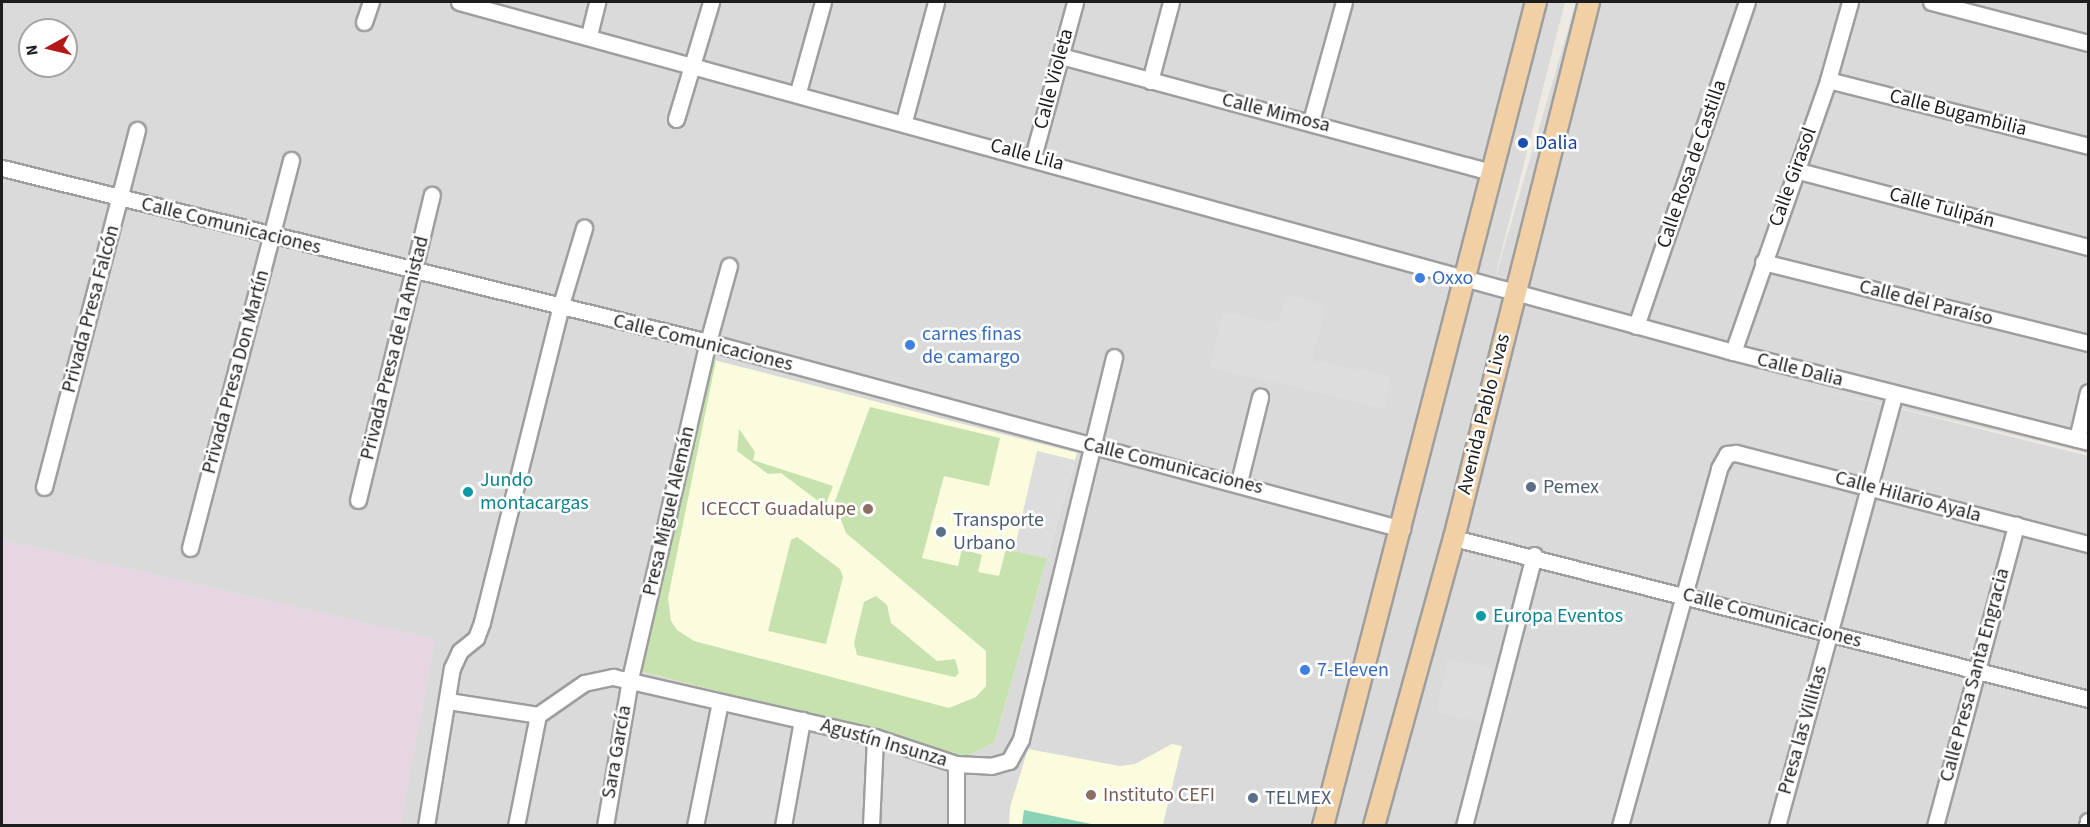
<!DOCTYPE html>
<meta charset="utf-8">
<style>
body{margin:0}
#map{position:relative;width:2090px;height:827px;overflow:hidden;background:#edeae4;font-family:"Source Sans 3",sans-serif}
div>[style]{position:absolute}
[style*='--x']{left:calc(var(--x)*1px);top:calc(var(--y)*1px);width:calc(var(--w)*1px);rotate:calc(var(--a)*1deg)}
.residential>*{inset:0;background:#dbdada}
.industrial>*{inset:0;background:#e5d6e2}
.education>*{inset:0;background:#fbfbde}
.grass>*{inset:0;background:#c7e1af}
.pitch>*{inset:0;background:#8ad3b7}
.parking>*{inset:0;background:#ddd;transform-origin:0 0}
.roads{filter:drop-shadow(2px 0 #9e9e9e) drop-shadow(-2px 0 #9e9e9e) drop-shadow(0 2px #9e9e9e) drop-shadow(0 -2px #9e9e9e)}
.minor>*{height:15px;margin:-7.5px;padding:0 7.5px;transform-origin:7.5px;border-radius:7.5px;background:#fff}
.major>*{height:20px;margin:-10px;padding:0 10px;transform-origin:10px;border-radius:10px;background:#f1d0a5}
.dots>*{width:16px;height:16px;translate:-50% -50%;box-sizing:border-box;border:3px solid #fff;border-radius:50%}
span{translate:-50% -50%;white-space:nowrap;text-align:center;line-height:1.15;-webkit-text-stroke:5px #fff;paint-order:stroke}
.street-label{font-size:20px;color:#1d1d1d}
.transit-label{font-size:20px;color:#164399}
.left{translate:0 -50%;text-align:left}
.shop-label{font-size:20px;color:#366cbe}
.culture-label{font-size:20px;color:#0d838f}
.service-label{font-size:20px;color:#4e5e75}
.education-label{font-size:20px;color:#785e54}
.right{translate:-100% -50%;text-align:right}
.frame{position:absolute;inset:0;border:3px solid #1d1d1d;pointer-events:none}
.north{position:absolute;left:18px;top:18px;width:60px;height:60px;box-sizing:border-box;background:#fff;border:2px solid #a5a5a5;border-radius:50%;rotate:262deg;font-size:16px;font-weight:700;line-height:24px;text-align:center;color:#1d1d1d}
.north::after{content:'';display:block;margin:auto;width:21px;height:27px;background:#b21817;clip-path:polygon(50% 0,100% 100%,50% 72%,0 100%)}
</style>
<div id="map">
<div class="residential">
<i style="clip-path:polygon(evenodd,2px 2px,1565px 2px,1493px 285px,1576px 2px,2088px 2px,2088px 453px,1820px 389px,2088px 456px,2088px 825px,400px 825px,435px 639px,2px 540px,2px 2px,30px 30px,66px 30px,66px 66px,30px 66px,30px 30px)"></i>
</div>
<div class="industrial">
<i style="clip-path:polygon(2px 540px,435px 639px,400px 825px,2px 825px)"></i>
</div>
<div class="education">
<i style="clip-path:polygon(710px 359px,1077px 453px,994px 743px,967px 756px,636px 670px)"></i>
<i style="clip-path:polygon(1172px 744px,1182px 746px,1163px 824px,1167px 825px,1009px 826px,1010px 807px,1028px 749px,1120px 766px,1135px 764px)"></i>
</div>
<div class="grass">
<i style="clip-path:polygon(710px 359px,716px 360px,668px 598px,671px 621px,677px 630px,694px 641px,949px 708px,976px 697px,986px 686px,986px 651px,846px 533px,841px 520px,832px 509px,870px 407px,1000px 438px,989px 486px,944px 476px,922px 558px,958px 566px,962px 549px,982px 555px,978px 572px,999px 576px,1006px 549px,1047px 558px,994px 743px,967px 756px,636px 670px)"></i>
<i style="clip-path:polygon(739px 429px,755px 452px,753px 460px,833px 486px,825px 506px,781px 473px,768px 474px,737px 451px)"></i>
<i style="clip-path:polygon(797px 537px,840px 569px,843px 577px,826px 644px,768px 631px,791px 540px)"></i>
<i style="clip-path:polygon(876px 596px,887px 605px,891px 623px,937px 661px,955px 659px,959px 673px,955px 677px,857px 655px,854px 643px,864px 602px)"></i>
</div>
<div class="pitch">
<i style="clip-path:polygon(1024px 810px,1096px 825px,1022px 825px)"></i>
</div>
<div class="parking">
<i style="clip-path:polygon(1286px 294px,1326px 306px,1312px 360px,1391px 376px,1385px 409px,1209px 367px,1222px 312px,1279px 323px)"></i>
<i style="clip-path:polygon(1037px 451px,1075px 460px,1047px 558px,1014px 551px)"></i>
<i style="left:1447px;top:659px;width:46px;height:55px;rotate:11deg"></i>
</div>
<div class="roads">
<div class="minor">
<i style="--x:459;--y:2;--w:1321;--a:15.36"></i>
<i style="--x:1733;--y:352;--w:366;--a:14.2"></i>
<i style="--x:1931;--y:2;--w:162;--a:14.6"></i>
<i style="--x:364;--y:22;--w:21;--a:-71"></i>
<i style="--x:589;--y:35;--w:34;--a:-76"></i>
<i style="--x:1061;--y:56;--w:444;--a:15.1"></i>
<i style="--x:1828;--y:80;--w:268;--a:14.2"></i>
<i style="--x:1150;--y:81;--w:82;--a:-75.1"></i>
<i style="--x:798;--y:92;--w:93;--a:-74.5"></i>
<i style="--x:676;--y:119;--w:122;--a:-73.3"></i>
<i style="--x:904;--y:121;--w:123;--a:-74.9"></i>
<i style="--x:1311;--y:121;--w:123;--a:-74.5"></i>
<i style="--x:1033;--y:157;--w:161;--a:-74.8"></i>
<i style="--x:2;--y:168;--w:727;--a:13.85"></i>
<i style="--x:708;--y:342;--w:719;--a:15.08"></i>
<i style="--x:1795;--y:170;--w:303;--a:14.7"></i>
<i style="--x:1763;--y:262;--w:335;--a:14"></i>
<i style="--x:1636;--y:326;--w:342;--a:-71.1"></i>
<i style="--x:1733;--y:352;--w:288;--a:-70.7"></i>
<i style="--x:1828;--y:80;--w:81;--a:-74.2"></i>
<i style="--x:2077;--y:439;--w:48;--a:-76.8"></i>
<i style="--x:1239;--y:482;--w:88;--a:-76.1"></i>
<i style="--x:44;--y:487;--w:369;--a:-75.4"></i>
<i style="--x:358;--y:500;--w:314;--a:-76.4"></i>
<i style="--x:1454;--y:538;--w:654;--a:14.25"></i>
<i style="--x:190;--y:548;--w:401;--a:-75.4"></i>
<i style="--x:448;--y:701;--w:91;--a:8.8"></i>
<i style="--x:538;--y:715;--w:56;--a:-34.8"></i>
<i style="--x:584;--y:683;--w:30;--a:-12"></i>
<i style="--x:613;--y:677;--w:269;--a:12.9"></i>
<i style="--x:875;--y:737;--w:85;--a:18.4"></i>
<i style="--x:956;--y:764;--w:35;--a:3"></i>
<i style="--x:991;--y:766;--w:19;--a:-16"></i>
<i style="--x:1009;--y:761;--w:25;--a:-61"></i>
<i style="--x:1021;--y:739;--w:393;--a:-76.3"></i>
<i style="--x:426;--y:826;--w:160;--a:-80.7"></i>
<i style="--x:452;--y:668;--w:19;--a:-65"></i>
<i style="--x:460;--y:651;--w:21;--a:-39"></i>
<i style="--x:476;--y:638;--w:17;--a:-69"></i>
<i style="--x:482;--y:622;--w:324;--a:-76"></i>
<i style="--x:560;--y:308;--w:84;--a:-73.3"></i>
<i style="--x:516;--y:826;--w:113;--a:-78.8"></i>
<i style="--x:605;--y:826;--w:149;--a:-80.3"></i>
<i style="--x:630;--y:679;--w:346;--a:-77"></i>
<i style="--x:708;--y:342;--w:79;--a:-74.6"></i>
<i style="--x:695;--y:826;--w:126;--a:-78.6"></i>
<i style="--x:783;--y:826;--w:108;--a:-79.8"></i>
<i style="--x:871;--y:826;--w:89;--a:-87.4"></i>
<i style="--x:956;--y:826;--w:62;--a:-90"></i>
<i style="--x:1464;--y:826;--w:280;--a:-75.5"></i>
<i style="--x:1620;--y:826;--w:371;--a:-74.5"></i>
<i style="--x:1719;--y:468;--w:16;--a:-60"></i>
<i style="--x:1727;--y:454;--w:9;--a:-6"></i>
<i style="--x:1736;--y:453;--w:364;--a:14.5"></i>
<i style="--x:1777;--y:826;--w:448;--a:-74.8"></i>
<i style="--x:1935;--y:826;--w:312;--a:-74.9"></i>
<i style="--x:2087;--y:826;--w:5;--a:-79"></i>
</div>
<div class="major">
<i style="--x:1323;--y:826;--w:851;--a:-75.51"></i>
<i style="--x:1374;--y:826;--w:299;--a:-74.5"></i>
<i style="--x:1454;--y:538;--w:553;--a:-75.86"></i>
</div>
</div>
<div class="dots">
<i style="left:1523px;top:143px;background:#1a4fb4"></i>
<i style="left:1420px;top:278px;background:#3f7fe0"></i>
<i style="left:910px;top:345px;background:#3f7fe0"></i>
<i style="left:1531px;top:487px;background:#5c6f8a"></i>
<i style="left:468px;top:492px;background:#0f9aa8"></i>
<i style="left:868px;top:509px;background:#8d6e63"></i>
<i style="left:941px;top:532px;background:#5c6f8a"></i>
<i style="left:1481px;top:616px;background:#0f9aa8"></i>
<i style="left:1305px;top:670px;background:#3f7fe0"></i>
<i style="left:1091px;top:795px;background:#8d6e63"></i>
<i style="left:1253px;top:798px;background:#5c6f8a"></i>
</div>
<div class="street-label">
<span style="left:1054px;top:79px;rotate:-75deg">Calle Violeta</span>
<span style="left:1276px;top:113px;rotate:14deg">Calle Mimosa</span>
<span style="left:1958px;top:113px;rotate:14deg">Calle Bugambilia</span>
<span style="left:1027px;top:155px;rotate:15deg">Calle Lila</span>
<span style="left:1692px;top:164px;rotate:-71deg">Calle Rosa de Castilla</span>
<span style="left:1793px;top:177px;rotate:-70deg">Calle Girasol</span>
<span style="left:1942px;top:208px;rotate:15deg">Calle Tulipán</span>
<span style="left:231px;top:226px;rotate:14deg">Calle Comunicaciones</span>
<span style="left:1926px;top:303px;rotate:14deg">Calle del Paraíso</span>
<span style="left:91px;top:309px;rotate:-75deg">Privada Presa Falcón</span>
<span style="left:703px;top:343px;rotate:14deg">Calle Comunicaciones</span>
<span style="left:395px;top:348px;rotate:-76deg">Privada Presa de la Amistad</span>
<span style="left:1800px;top:370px;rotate:14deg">Calle Dalia</span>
<span style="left:236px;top:372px;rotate:-75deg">Privada Presa Don Martín</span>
<span style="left:1484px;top:414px;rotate:-76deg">Avenida Pablo Livas</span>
<span style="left:1173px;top:466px;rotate:14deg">Calle Comunicaciones</span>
<span style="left:1908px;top:497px;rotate:15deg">Calle Hilario Ayala</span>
<span style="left:669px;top:511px;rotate:-77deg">Presa Miguel Alemán</span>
<span style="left:1772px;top:618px;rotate:15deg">Calle Comunicaciones</span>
<span style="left:1975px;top:675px;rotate:-75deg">Calle Presa Santa Engracia</span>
<span style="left:1803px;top:730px;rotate:-74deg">Presa las Villitas</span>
<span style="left:884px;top:743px;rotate:16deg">Agustín Insunza</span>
<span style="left:617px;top:752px;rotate:-80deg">Sara García</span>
</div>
<div class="transit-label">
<span class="left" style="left:1535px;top:143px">Dalia</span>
</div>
<div class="shop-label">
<span class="left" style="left:1432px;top:278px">Oxxo</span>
<span class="left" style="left:922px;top:346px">carnes finas<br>de camargo</span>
<span class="left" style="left:1317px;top:670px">7-Eleven</span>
</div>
<div class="culture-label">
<span class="left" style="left:480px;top:492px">Jundo<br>montacargas</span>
<span class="left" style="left:1493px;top:616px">Europa Eventos</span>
</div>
<div class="service-label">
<span class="left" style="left:1543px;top:487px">Pemex</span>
<span class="left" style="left:953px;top:532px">Transporte<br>Urbano</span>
<span class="left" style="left:1265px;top:798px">TELMEX</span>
</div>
<div class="education-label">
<span class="right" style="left:856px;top:509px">ICECCT Guadalupe</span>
<span class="left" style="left:1103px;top:795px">Instituto CEFI</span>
</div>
<div class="frame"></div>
<div class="north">N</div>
</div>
